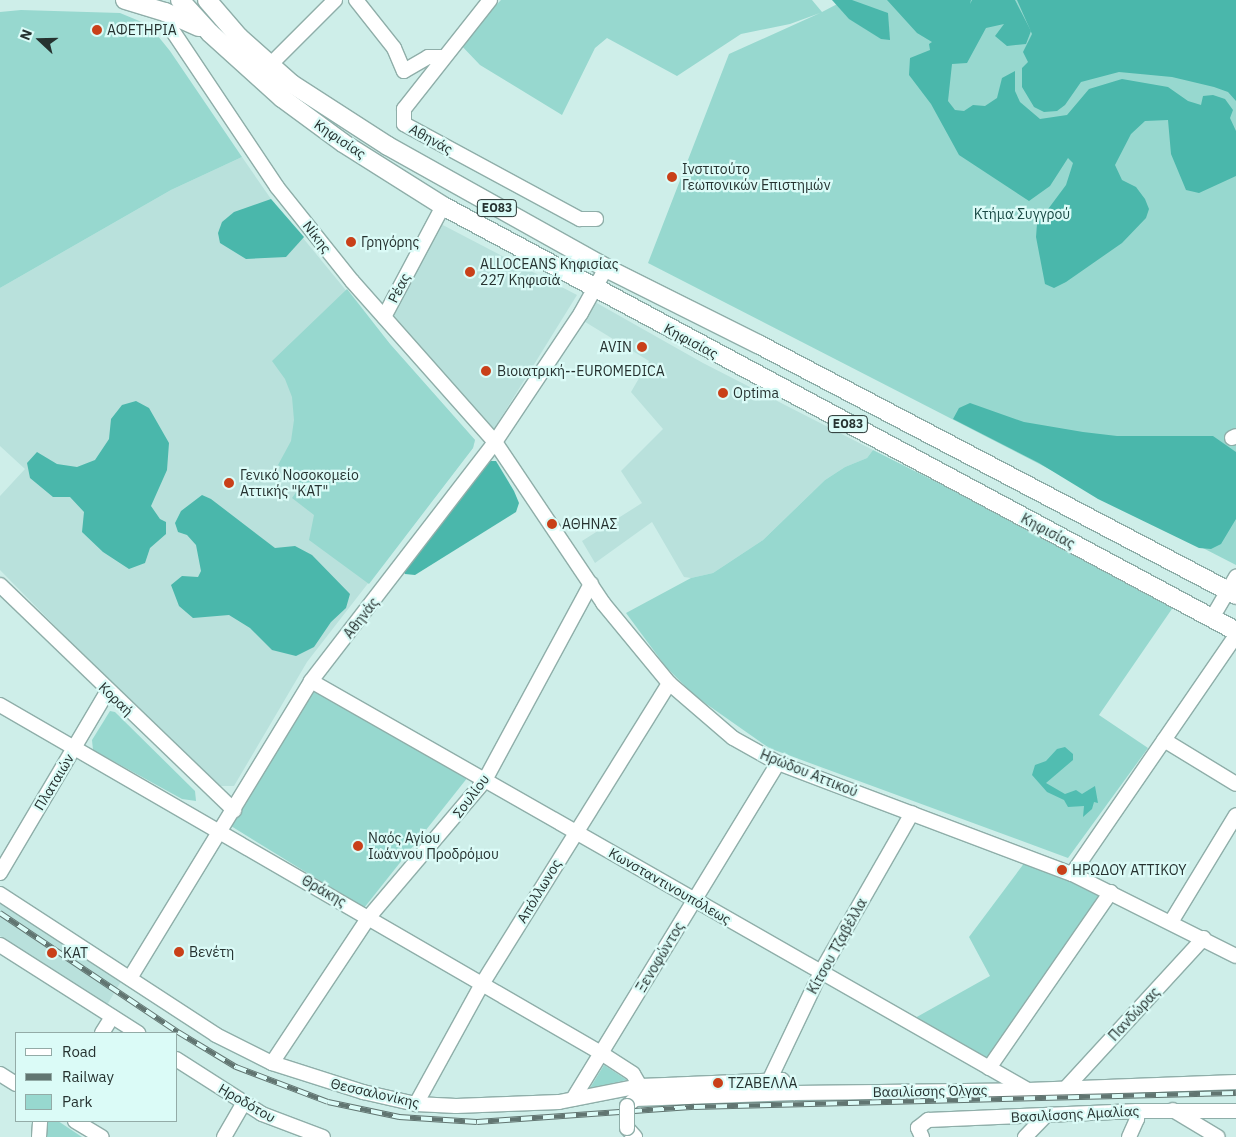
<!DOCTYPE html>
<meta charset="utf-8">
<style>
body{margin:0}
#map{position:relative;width:1236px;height:1137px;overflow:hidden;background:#ceeee9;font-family:"IBM Plex Sans",sans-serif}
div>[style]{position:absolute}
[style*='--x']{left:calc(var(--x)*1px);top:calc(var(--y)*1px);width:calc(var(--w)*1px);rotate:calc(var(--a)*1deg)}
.built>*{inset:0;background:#b9e1dc}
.green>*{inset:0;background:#97d8cf}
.forest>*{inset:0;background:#4ab7ab}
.water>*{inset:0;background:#51bdb1}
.roads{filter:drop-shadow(1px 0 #8faea9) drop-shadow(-1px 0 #8faea9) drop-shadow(0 1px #8faea9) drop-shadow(0 -1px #8faea9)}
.minor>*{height:14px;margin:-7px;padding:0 7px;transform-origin:7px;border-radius:7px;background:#fff}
.major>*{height:18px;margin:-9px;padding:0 9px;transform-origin:9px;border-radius:9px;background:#fff}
.rail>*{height:5.5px;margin-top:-2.75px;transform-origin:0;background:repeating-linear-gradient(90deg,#dbfbf7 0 11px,#617571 0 22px);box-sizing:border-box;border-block:1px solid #617571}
.bridges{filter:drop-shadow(1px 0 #8faea9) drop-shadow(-1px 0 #8faea9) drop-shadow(0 1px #8faea9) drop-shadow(0 -1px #8faea9)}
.minor-bridge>*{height:14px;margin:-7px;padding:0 7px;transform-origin:7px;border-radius:7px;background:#fff}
.dots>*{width:14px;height:14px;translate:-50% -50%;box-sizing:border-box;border:2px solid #dbfbf7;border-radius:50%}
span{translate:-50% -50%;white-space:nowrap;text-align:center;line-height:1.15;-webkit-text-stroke:4.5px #dbfbf7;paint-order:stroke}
.shield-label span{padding:1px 4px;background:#dbfbf7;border:1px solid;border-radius:4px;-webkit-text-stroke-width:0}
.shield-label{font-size:12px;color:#263230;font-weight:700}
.poi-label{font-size:14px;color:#263230}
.left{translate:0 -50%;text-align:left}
.right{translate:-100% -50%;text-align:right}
.street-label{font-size:14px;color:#263230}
.park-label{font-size:14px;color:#1a4a45}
.legend{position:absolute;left:15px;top:1032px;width:162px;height:90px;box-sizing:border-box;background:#dbfbf7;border:1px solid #93aba7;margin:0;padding:6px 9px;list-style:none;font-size:15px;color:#263230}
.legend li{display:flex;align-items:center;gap:10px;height:25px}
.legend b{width:25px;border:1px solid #93aba7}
.north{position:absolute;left:15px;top:15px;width:50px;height:50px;-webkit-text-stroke:4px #dbfbf7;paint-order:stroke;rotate:291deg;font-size:14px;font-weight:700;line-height:20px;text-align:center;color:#263230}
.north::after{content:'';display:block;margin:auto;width:18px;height:22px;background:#263230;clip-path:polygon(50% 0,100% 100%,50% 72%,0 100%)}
</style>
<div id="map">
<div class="built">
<i style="clip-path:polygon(242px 157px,271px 199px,390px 344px,475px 440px,473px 448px,307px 662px,234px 786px,212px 786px,0 570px,0 496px,25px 469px,0 446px,0 288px,171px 190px)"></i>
<i style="clip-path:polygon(439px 223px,577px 295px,494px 429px,387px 312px)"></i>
<i style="clip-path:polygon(595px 302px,703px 363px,873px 450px,867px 458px,845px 467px,825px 480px,763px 540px,713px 573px,691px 578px,684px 577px,652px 522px,595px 563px,582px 541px,642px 503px,621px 471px,663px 429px,631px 392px,649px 361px,582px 320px)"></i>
<i style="clip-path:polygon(0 900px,123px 978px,107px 1005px,0 936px)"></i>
</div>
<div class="green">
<i style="clip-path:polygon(501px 0,812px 0,822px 12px,845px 0,1236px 0,1236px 565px,648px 263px,729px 54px,820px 13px,790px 24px,741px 34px,677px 76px,607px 38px,595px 48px,562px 115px,480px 65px,459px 43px)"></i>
<i style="clip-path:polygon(21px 10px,120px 13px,149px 25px,170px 51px,242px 157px,171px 190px,0 288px,0 12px)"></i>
<i style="clip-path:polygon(347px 289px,390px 344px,475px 440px,473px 448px,369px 584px,309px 540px,314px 515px,292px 498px,302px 484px,278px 465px,291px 441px,294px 420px,292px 397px,285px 379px,272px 361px)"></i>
<i style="clip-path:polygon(873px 450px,1176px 603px,1099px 715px,1148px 748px,1068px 858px,769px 748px,695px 696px,666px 667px,626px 613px,691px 578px,713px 573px,763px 540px,825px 480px,845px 467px,867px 458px)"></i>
<i style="clip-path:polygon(314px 689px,468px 777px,364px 908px,231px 826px)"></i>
<i style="clip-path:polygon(110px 711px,115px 712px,195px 791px,196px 801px,182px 799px,93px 750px,92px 740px)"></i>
<i style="clip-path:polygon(1025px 862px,1107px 893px,992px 1062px,915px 1018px,990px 976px,969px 937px)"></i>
<i style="clip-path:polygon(604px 1065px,627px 1080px,590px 1088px)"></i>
<i style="clip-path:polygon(46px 1121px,58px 1121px,82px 1137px,45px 1137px)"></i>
</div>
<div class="forest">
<i style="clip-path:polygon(832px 0,852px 0,888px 13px,890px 40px,881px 39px,849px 19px)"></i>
<i style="clip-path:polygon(887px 0,971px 0,970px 4px,972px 0,1015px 0,1031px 31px,1026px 44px,1007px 46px,995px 36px,1004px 24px,986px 28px,967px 63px,952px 64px,948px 101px,955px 110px,964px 111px,973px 105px,985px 106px,997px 98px,1002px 78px,1015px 71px,1015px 91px,1020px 102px,1040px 119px,1067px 115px,1089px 89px,1122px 79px,1168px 87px,1188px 101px,1201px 105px,1203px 96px,1213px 95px,1225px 99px,1233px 110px,1230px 118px,1236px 131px,1236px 176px,1199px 193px,1186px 190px,1171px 154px,1168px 120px,1145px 121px,1131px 134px,1115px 165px,1122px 180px,1136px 187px,1145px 199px,1149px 209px,1146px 218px,1122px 243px,1066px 282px,1054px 288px,1045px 284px,1036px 237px,1037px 224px,1066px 185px,1073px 163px,1068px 158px,1050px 186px,1029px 201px,959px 155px,931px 104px,909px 75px,910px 58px,930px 50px,929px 44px,932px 42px,917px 33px)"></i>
<i style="clip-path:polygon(1017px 0,1236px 0,1236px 101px,1228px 92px,1214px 87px,1172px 77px,1119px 72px,1081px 82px,1065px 105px,1057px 111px,1044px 112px,1034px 107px,1022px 87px,1022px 68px,1028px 62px,1023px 52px,1032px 34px)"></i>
<i style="clip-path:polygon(271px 199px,304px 237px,286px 257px,246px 259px,220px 243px,218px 233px,222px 222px,234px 212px)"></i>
<i style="clip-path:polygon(136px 401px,149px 408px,169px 443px,167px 470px,151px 506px,160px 519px,166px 522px,166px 534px,150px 548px,145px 563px,129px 569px,103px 552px,82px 532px,84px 512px,70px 497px,53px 497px,30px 478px,27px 463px,37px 452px,57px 464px,77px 467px,95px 460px,109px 439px,111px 419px,122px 405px)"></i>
<i style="clip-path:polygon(970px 403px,1024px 422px,1083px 432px,1117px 436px,1213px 436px,1236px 452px,1236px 519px,1221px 544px,1211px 549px,1199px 548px,1098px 499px,1039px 463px,953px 419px,959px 408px)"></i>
<i style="clip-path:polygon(488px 461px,496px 461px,514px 491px,519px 503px,516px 512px,415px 575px,405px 574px,402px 569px)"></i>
<i style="clip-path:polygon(202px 495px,211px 499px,275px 548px,295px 546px,312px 555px,350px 594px,346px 608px,331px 622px,314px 647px,296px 656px,272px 650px,250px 628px,229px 615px,193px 618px,179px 606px,171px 585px,182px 576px,198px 577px,201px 571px,196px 545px,187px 535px,178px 532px,175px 523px,181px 511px)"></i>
</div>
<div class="water">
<i style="clip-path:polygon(1065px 747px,1073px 754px,1073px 760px,1046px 783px,1065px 794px,1076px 790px,1082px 794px,1095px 786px,1098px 803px,1094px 802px,1092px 809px,1083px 817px,1084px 806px,1068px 807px,1064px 800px,1047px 792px,1032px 775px,1035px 765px,1046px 761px,1057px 749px)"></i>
</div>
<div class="roads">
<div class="minor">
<i style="--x:356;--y:0;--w:61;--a:51.6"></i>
<i style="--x:394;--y:48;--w:25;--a:67"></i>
<i style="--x:404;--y:71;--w:28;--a:-30"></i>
<i style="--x:428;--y:57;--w:16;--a:0"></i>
<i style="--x:490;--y:0;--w:139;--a:128.3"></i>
<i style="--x:404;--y:109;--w:15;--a:90"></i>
<i style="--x:404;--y:124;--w:200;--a:28.4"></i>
<i style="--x:580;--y:219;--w:16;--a:0"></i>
<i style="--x:181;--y:18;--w:10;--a:156"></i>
<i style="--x:172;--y:22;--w:8;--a:90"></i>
<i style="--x:172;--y:30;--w:189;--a:56.2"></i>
<i style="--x:277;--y:187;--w:120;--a:51.4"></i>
<i style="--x:352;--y:281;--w:215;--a:48.4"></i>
<i style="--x:495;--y:442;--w:194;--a:56.1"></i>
<i style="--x:603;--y:603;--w:104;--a:50.5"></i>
<i style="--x:669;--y:683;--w:84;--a:40.7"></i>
<i style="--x:733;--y:738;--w:51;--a:29.1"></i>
<i style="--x:778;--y:763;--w:314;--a:20.7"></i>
<i style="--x:1072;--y:874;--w:183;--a:26.6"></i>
<i style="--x:270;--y:65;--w:92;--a:-45"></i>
<i style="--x:384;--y:317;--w:126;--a:-62"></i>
<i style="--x:1232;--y:438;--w:4;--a:-27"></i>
<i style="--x:0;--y:585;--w:325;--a:43.9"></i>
<i style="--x:1212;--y:618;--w:48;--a:-59.7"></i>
<i style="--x:311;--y:681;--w:825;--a:29.7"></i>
<i style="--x:0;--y:705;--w:694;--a:30.07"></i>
<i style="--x:601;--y:1053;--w:38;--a:33"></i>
<i style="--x:633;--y:1074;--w:14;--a:60"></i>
<i style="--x:1164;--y:740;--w:84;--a:31.4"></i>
<i style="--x:0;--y:873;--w:210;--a:-59.4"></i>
<i style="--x:1072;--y:874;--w:290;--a:-55.5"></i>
<i style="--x:0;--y:894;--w:258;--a:33.1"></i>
<i style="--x:216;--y:1035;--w:63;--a:26.6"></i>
<i style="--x:272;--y:1063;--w:96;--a:17.7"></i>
<i style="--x:363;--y:1092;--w:54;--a:12.8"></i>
<i style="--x:416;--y:1104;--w:40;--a:2.9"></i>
<i style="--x:456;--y:1106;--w:103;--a:-2.2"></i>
<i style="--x:559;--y:1102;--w:83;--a:-11.2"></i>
<i style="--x:640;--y:1086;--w:121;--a:-2.4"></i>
<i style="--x:761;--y:1081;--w:21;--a:-3"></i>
<i style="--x:782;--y:1080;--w:18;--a:47"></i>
<i style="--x:1171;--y:922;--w:125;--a:-58.7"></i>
<i style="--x:0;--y:945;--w:164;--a:32.5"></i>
<i style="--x:130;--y:978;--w:348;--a:-58.6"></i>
<i style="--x:311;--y:681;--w:302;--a:-52.4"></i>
<i style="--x:495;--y:442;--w:155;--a:-56.3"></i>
<i style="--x:581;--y:313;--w:51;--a:-60.9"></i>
<i style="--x:102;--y:1033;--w:19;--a:-58"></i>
<i style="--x:176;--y:1059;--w:102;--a:32.6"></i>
<i style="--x:262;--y:1114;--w:65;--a:20.7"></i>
<i style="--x:272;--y:1063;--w:175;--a:-56.4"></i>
<i style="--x:369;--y:917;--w:180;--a:-49.7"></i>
<i style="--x:485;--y:780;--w:223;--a:-61.6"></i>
<i style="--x:989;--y:1068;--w:214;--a:-55.3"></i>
<i style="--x:0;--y:1074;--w:19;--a:32"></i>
<i style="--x:769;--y:1081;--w:121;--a:-64.5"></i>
<i style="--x:821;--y:972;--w:183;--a:-60.2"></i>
<i style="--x:1065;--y:1089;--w:205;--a:-47.4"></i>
<i style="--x:573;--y:1099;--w:394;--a:-58.6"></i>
<i style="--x:416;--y:1104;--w:137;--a:-61.2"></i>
<i style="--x:482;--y:984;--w:354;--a:-58.1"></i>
<i style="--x:627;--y:1106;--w:11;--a:-41"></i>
<i style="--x:635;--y:1099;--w:159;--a:-2.2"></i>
<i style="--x:794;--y:1093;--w:234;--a:-0.7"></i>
<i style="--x:1028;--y:1090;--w:208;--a:-2.2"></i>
<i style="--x:1173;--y:1110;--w:52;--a:31"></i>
<i style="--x:75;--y:1121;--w:31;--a:31"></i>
<i style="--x:627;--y:1128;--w:12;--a:48"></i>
<i style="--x:39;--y:1137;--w:16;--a:-86"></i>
<i style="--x:224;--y:1137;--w:39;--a:-60"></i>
<i style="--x:922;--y:1137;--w:10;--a:-114"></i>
<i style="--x:918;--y:1128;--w:13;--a:-39"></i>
<i style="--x:928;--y:1120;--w:209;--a:-2.5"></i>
<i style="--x:1137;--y:1111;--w:99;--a:0"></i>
<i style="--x:1025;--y:1137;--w:29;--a:-46"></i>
<i style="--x:1129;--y:1137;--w:20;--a:-66"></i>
<i style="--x:1137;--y:1119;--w:8;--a:-90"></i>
</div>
<div class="major">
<i style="--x:125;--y:0;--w:42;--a:16.7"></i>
<i style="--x:165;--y:12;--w:37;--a:24"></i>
<i style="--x:180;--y:0;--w:45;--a:47.7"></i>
<i style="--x:210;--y:33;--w:97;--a:42.1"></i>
<i style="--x:282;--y:98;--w:76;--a:36.4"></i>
<i style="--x:343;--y:143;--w:118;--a:32.2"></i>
<i style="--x:443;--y:206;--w:900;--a:28.19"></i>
<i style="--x:207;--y:0;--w:49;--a:49.1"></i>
<i style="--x:239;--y:37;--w:71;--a:41.6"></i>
<i style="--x:292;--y:84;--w:114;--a:32.9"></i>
<i style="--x:388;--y:146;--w:250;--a:29.2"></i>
<i style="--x:606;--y:268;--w:170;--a:26.6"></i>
<i style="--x:758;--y:344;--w:540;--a:27.7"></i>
</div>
</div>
<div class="rail">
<i style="--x:0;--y:913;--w:214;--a:33.8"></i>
<i style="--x:178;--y:1032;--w:68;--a:31.1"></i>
<i style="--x:236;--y:1067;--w:98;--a:20.8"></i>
<i style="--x:328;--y:1102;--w:73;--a:11.9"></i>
<i style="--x:399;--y:1117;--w:78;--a:3.7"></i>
<i style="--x:477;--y:1122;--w:218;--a:-4"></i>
<i style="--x:694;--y:1107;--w:542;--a:-1.48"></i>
</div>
<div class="bridges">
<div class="minor-bridge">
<i style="--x:627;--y:1106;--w:22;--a:90"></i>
</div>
</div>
<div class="dots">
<i style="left:97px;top:30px;background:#c94019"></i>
<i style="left:672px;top:177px;background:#c94019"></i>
<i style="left:351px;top:242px;background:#c94019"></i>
<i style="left:470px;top:272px;background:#c94019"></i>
<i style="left:642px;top:347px;background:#c94019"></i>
<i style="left:486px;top:371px;background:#c94019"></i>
<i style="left:723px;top:393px;background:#c94019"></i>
<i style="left:229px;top:483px;background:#c94019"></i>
<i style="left:552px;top:524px;background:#c94019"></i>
<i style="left:358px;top:846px;background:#c94019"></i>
<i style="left:1062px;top:870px;background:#c94019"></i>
<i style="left:179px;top:952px;background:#c94019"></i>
<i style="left:52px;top:953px;background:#c94019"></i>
<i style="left:718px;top:1083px;background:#c94019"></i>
</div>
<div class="shield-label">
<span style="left:497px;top:208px">ΕΟ83</span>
<span style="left:848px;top:424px">ΕΟ83</span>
</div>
<div class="poi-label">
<span class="left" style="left:107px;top:30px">ΑΦΕΤΗΡΙΑ</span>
<span class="left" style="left:682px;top:177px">Ινστιτούτο<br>Γεωπονικών Επιστημών</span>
<span class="left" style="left:361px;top:242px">Γρηγόρης</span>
<span class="left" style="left:480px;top:272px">ALLOCEANS Κηφισίας<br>227 Κηφισιά</span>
<span class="right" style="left:632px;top:347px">AVIN</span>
<span class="left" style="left:497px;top:371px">Βιοιατρική--EUROMEDICA</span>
<span class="left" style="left:733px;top:393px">Optima</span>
<span class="left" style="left:240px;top:483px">Γενικό Νοσοκομείο<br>Αττικής "ΚΑΤ"</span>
<span class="left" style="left:562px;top:524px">ΑΘΗΝΑΣ</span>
<span class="left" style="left:368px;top:846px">Ναός Αγίου<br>Ιωάννου Προδρόμου</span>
<span class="left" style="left:1072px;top:870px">ΗΡΩΔΟΥ ΑΤΤΙΚΟΥ</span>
<span class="left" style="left:189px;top:952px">Βενέτη</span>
<span class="left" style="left:63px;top:953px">ΚΑΤ</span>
<span class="left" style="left:728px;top:1083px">ΤΖΑΒΕΛΛΑ</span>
</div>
<div class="street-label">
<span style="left:340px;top:139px;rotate:34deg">Κηφισίας</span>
<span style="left:431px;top:139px;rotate:29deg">Αθηνάς</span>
<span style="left:317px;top:237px;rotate:52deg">Νίκης</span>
<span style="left:399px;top:288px;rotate:-63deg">Ρέας</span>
<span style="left:691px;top:341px;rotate:28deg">Κηφισίας</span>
<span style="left:1048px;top:531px;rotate:28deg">Κηφισίας</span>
<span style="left:361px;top:618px;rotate:-52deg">Αθηνάς</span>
<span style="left:116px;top:699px;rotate:44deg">Κοραή</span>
<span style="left:809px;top:773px;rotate:22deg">Ηρώδου Αττικού</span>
<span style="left:54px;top:782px;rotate:-59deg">Πλαταιών</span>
<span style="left:471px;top:796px;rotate:-53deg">Σουλίου</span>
<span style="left:670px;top:886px;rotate:30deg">Κωνσταντινουπόλεως</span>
<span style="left:324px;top:891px;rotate:30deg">Θράκης</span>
<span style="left:539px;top:891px;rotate:-59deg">Απόλλωνος</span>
<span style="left:837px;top:946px;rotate:-61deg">Κίτσου Τζαβέλλα</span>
<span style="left:660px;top:957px;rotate:-59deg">Ξενοφώντος</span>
<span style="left:1134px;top:1014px;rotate:-47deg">Πανδώρας</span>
<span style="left:930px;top:1091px;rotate:-1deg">Βασιλίσσης Όλγας</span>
<span style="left:375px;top:1093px;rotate:13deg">Θεσσαλονίκης</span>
<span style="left:247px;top:1103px;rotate:30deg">Ηροδότου</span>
<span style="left:1075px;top:1114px;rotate:-3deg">Βασιλίσσης Αμαλίας</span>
</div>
<div class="park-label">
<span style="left:1022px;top:214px">Κτήμα Συγγρού</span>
</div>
<ul class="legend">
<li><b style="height:6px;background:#fff"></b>Road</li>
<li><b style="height:6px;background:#617571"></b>Railway</li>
<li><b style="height:14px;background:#97d8cf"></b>Park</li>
</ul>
<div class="north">N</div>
</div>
